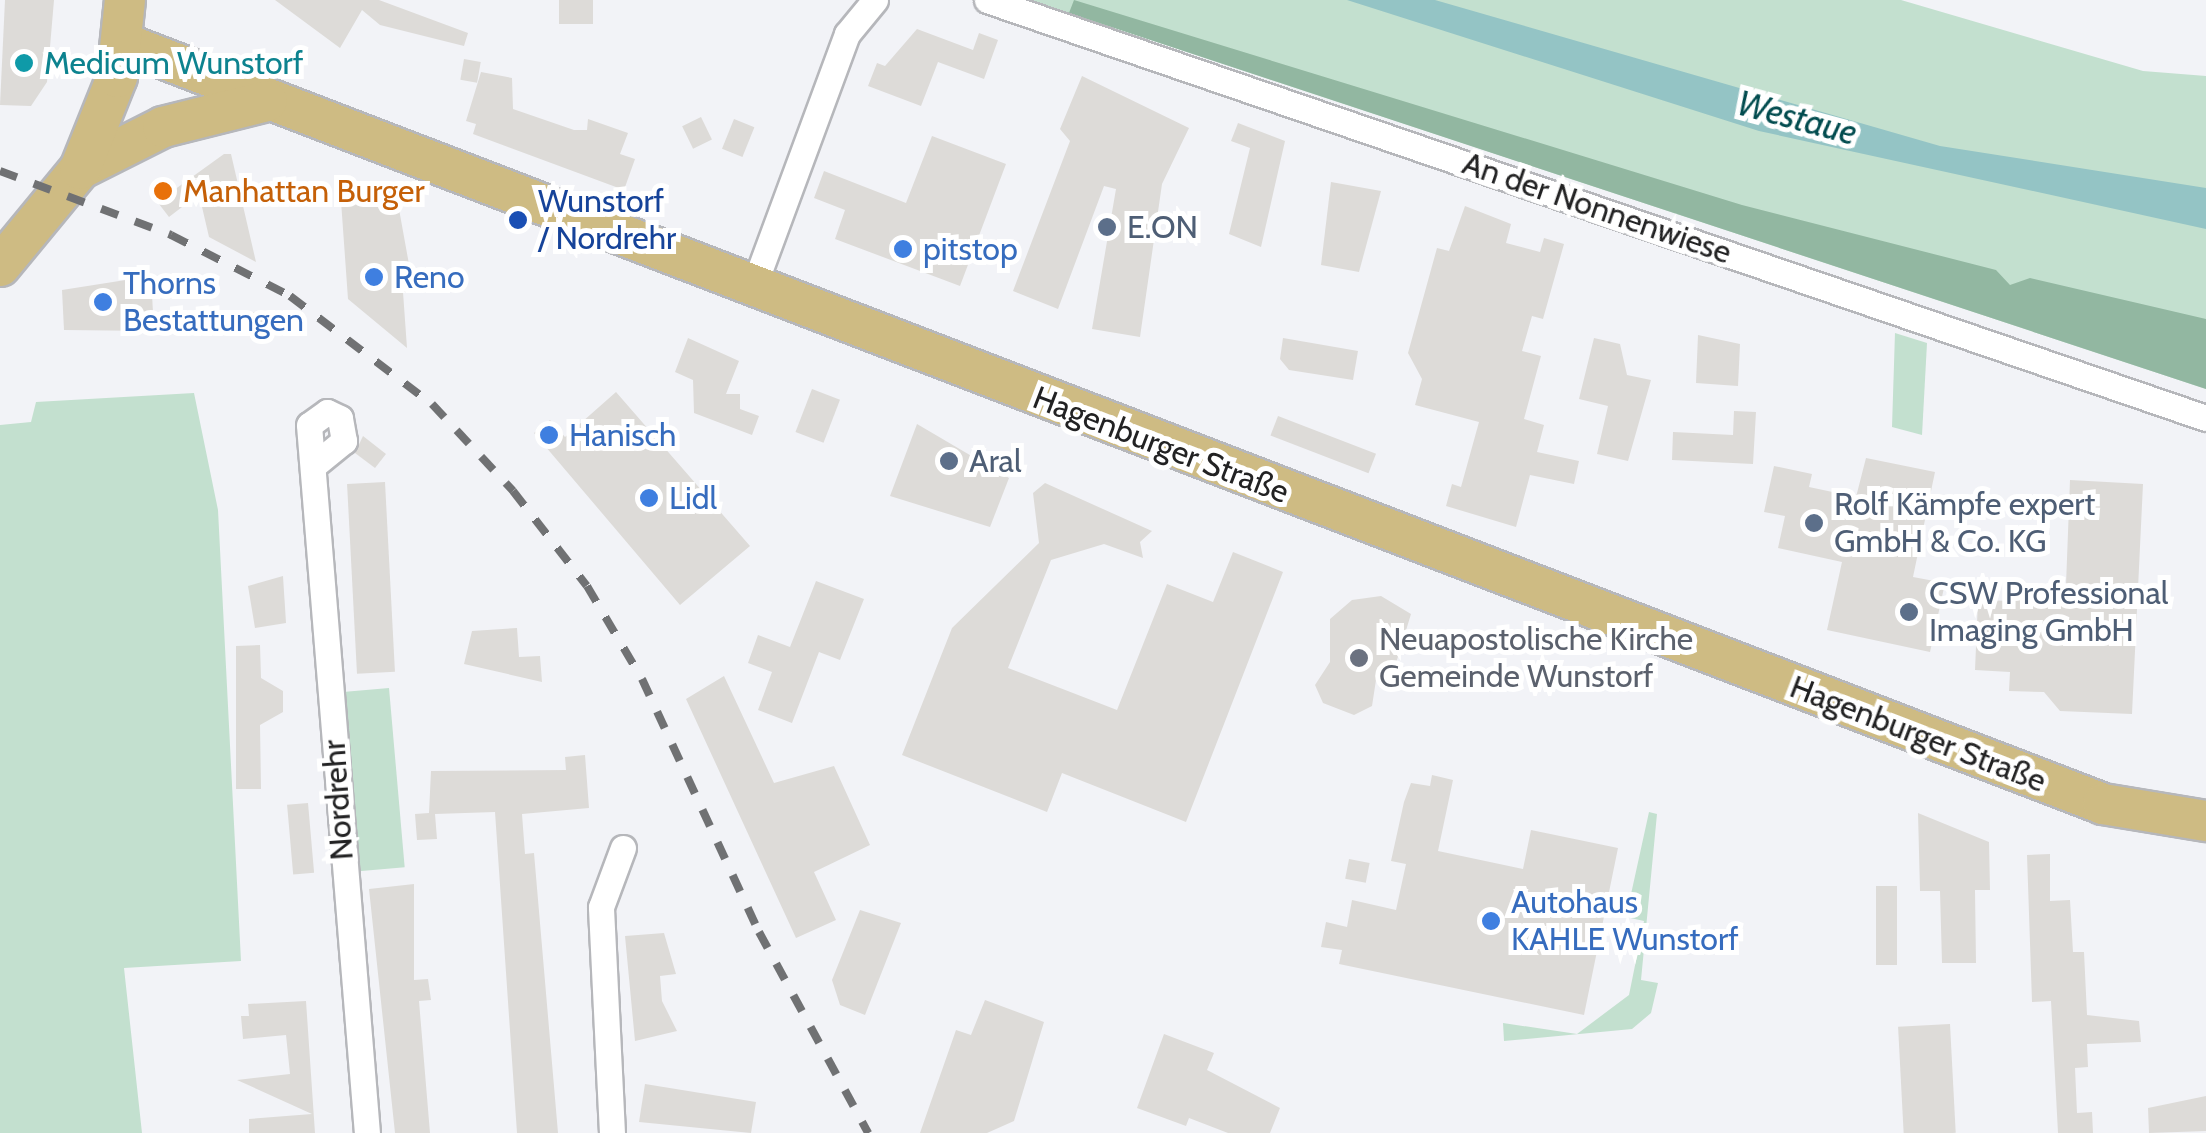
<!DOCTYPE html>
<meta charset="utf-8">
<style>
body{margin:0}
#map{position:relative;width:2206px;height:1133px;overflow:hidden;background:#f2f3f7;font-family:Cabin,sans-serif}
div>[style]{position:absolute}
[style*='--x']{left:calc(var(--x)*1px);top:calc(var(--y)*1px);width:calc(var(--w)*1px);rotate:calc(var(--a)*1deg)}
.green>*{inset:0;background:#c3e0cf;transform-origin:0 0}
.forest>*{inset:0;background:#92b7a1}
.water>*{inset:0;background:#94c4c5}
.building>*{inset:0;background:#dddbd8;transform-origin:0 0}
.roads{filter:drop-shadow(2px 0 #b6b7bb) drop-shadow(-2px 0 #b6b7bb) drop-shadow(0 2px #b6b7bb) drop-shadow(0 -2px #b6b7bb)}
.minor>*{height:25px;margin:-12.5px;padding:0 12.5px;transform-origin:12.5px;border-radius:12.5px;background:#fff}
.primary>*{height:40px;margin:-20px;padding:0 20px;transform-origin:20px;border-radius:20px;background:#cebb83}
.rail>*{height:8px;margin-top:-4px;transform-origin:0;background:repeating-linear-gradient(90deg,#707173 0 18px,transparent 0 36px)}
.dots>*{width:28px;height:28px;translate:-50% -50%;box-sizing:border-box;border:5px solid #fff;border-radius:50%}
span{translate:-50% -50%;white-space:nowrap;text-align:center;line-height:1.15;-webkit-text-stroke:10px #fff;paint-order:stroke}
.culture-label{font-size:32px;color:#0d838f}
.left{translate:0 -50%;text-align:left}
.food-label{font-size:32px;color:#c56008}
.transit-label{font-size:32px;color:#164399}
.street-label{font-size:32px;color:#222223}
.service-label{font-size:32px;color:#4e5e75}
.shop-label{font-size:32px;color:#366cbe}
.worship-label{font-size:32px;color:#5b616d}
.water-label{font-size:35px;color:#024c4f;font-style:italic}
</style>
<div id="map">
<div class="green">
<i style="clip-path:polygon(1030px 0,1901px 0,2143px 71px,2206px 76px,2206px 389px)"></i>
<i style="clip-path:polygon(1895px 333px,1927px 343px,1922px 435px,1892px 427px)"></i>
<i style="clip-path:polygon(194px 393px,218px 510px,241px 961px,124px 968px,142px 1133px,0 1133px,0 425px,31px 422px,36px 402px)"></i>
<i style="left:389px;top:688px;width:180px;height:52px;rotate:85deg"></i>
<i style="clip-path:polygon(1649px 812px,1657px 814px,1641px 980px,1658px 983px,1651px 1013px,1632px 1029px,1504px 1041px,1503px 1023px,1577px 1034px,1629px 995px,1644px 921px,1626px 917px)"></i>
</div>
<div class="forest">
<i style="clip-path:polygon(1074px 0,1742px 205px,1996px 270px,2010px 285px,2030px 278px,2206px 319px,2206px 389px,1069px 13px)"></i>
</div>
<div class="water">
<i style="clip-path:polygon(1347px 0,1435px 0,1940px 146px,2206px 188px,2206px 229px,1759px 131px)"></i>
</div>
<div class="building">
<i style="clip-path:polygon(5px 0,54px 0,47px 82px,31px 106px,0 105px)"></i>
<i style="clip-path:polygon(275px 0,379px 0,468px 33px,464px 46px,380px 25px,362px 10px,340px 48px)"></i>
<i style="left:559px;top:0;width:34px;height:24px"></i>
<i style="clip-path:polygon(917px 29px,973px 50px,979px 33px,998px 40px,984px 79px,938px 62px,921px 106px,868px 86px,877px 63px,885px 66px)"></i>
<i style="left:464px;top:59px;width:17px;height:21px;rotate:10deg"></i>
<i style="clip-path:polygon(481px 72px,512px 78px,513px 109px,574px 130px,587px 130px,588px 119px,628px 133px,620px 154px,635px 159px,624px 190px,473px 134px,476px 124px,466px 121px)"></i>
<i style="clip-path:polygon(1082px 76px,1189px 128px,1162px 184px,1140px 337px,1092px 329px,1116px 189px,1104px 186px,1058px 309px,1013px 291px,1070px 141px,1060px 129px)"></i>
<i style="left:701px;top:117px;width:25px;height:21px;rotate:64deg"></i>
<i style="left:734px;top:119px;width:22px;height:32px;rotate:22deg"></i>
<i style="clip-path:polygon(1238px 123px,1285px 141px,1261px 247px,1229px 234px,1250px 148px,1231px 141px)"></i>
<i style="clip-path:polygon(932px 136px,1006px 164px,960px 286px,835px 239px,845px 210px,814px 198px,824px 171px,906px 203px)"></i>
<i style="clip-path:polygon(224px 154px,231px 154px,256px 262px,209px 237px,199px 194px,169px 217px,149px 191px,164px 178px,174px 190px)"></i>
<i style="clip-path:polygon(1331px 182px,1381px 191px,1359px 272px,1321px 265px)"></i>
<i style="clip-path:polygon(397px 198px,414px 292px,403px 292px,407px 348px,348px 299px,341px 201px)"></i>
<i style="clip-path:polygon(1465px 206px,1511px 224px,1506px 243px,1540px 252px,1544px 238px,1564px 244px,1543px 319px,1532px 316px,1522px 351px,1541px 356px,1524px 419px,1544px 425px,1537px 452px,1579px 461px,1574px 484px,1530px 475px,1516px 527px,1446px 506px,1452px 484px,1461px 487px,1479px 422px,1415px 405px,1422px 379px,1408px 353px,1437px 248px,1449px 251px)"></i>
<i style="clip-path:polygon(151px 276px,154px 331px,64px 330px,62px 290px)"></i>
<i style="left:267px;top:311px;width:22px;height:21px;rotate:85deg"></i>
<i style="clip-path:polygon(1698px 335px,1740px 344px,1738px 386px,1696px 383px)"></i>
<i style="clip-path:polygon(688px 338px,739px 361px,726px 394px,740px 394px,740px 409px,759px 416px,752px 435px,694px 413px,693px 380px,675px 372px)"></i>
<i style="clip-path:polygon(1283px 338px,1358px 351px,1353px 380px,1289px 370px,1280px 359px)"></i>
<i style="clip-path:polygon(1594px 338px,1620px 344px,1627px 375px,1651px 380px,1628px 461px,1597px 454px,1608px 406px,1579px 399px)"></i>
<i style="left:812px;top:389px;width:30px;height:46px;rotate:21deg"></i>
<i style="clip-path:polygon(616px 392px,750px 546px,680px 605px,534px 433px,550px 420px,565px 437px)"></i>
<i style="clip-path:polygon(1734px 411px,1756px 412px,1753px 464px,1672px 460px,1673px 432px,1733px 435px)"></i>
<i style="left:1278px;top:416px;width:105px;height:21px;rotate:21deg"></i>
<i style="clip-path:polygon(917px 424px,1009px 478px,990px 527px,890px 496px)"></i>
<i style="clip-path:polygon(363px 436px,386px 454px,375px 468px,355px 453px)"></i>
<i style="clip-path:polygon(1866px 458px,1935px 472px,1913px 577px,1945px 583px,1930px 652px,1827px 630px,1842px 562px,1778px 548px,1785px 516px,1764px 512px,1774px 466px,1812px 474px,1809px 487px,1856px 497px)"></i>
<i style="clip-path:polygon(2070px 480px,2143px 484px,2132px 714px,2060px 711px,2044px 692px,2009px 691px,2010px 672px,1975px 670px,1978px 600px,2013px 601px,2014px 583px,2066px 585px)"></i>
<i style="left:385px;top:482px;width:190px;height:38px;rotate:87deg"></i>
<i style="clip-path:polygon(1045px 483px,1152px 531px,1140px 542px,1143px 558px,1104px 544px,1051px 560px,1008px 668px,1117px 710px,1167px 584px,1213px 602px,1233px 552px,1283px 572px,1186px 822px,1062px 773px,1047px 812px,902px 755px,952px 628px,1039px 543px,1033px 493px)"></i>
<i style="clip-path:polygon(283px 576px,286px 623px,255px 628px,248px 586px)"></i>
<i style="clip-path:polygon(816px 581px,864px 599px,840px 660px,819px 652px,792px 723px,758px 710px,772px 672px,748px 663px,758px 635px,790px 647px)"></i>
<i style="clip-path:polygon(1381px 596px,1411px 614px,1393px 673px,1376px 680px,1372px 706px,1354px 715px,1323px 703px,1315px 685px,1330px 662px,1330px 619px,1352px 600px)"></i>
<i style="clip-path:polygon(517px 628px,519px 657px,540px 656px,542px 682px,464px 664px,472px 631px)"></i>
<i style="clip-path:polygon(260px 645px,261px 678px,283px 691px,283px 712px,260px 725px,261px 789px,236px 789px,236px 646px)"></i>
<i style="clip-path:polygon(724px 676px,774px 783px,834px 766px,870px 845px,814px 872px,836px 920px,796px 938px,686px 699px)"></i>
<i style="clip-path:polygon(585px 755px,589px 808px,522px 814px,525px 854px,534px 853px,558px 1133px,517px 1133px,495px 812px,435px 814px,437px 839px,417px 840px,415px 814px,429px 813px,431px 771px,566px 770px,565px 757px)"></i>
<i style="clip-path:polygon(1432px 775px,1453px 780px,1438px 851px,1523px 869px,1531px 830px,1618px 848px,1584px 1015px,1339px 964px,1342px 950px,1321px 947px,1326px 922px,1347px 927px,1352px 900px,1396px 910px,1406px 864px,1391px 861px,1404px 802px,1411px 783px,1430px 786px)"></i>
<i style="left:308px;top:803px;width:70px;height:21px;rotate:85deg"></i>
<i style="clip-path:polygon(1918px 813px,1989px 842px,1990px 890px,1975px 890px,1976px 963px,1942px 963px,1940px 891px,1920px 891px)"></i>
<i style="clip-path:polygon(2050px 854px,2050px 901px,2070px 900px,2073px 952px,2084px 952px,2087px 1015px,2139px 1021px,2141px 1042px,2087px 1044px,2088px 1067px,2075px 1068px,2077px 1113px,2092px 1112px,2093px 1133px,2058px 1133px,2051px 1001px,2032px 1002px,2027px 855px)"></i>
<i style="left:1349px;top:859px;width:21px;height:20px;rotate:11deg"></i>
<i style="clip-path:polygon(414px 884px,414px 980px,428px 979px,431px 1000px,419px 1001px,430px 1133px,395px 1133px,369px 889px)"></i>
<i style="left:1876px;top:886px;width:21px;height:79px"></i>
<i style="clip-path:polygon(860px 910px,901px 923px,865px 1015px,840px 1005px,832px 980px)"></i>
<i style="clip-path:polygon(664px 933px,676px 974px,660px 976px,662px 1001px,677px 1031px,635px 1041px,625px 936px)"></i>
<i style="clip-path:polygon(985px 1000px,1044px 1022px,1014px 1121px,987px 1133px,920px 1133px,956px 1030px,971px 1035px)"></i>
<i style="clip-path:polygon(306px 1001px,315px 1133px,249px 1133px,249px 1119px,312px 1114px,237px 1080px,290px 1074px,286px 1035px,243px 1039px,241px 1016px,249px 1016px,248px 1004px)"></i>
<i style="left:1950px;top:1024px;width:109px;height:52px;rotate:87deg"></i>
<i style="clip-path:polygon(1164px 1034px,1214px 1053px,1207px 1070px,1280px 1108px,1270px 1133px,1228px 1133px,1189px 1118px,1186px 1126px,1137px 1108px)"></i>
<i style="clip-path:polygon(645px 1084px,756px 1102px,751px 1133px,639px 1122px)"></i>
<i style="clip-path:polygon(2206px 1096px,2206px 1131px,2149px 1133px,2148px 1108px)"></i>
</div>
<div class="roads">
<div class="minor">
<i style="--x:987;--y:0;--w:1289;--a:18.93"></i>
<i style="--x:753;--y:288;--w:271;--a:-69.7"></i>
<i style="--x:847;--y:34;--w:44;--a:-50.5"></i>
<i style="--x:313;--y:466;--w:40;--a:-39"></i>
<i style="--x:344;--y:441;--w:23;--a:-100"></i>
<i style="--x:340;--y:418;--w:14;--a:-155"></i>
<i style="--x:327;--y:412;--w:22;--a:144"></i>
<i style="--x:309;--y:425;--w:710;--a:85.32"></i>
<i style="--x:612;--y:1133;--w:226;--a:-92.8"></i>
<i style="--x:601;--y:907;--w:63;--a:-69.6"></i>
</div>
<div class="primary">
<i style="--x:123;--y:43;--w:2121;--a:21.02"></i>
<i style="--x:2103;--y:804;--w:104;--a:9.4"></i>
<i style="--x:80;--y:169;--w:93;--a:-26.8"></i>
<i style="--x:163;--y:127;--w:107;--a:-14"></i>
<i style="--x:0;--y:266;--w:126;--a:-50.5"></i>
<i style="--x:80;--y:169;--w:99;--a:-68.1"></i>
<i style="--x:117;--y:77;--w:77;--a:-84.1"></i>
</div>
</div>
<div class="rail">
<i style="--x:0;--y:171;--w:183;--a:20.5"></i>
<i style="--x:171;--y:235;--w:134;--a:27.1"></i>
<i style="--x:290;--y:296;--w:178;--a:37.3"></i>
<i style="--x:432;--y:404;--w:119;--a:47"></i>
<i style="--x:513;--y:491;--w:120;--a:52.1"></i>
<i style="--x:587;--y:586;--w:108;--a:59.4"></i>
<i style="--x:642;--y:679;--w:279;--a:65.2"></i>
<i style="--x:759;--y:932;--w:229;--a:61.5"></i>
</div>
<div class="dots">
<i style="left:24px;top:63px;background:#0f9aa8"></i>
<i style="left:163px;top:191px;background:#e8710a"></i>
<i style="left:518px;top:220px;background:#1a4fb4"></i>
<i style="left:1107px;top:227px;background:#5c6f8a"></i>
<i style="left:903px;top:249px;background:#3f7fe0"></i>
<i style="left:374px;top:277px;background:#3f7fe0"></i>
<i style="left:103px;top:302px;background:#3f7fe0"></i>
<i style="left:549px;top:435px;background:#3f7fe0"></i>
<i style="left:949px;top:461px;background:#5c6f8a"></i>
<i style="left:649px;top:498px;background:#3f7fe0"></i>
<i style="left:1814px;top:523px;background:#5c6f8a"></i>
<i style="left:1909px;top:612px;background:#5c6f8a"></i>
<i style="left:1359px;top:658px;background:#6b7280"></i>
<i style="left:1491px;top:921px;background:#3f7fe0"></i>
</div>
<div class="culture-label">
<span class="left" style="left:44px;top:63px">Medicum Wunstorf</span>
</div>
<div class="food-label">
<span class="left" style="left:183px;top:191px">Manhattan Burger</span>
</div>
<div class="transit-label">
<span class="left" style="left:538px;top:220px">Wunstorf<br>/ Nordrehr</span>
</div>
<div class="street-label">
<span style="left:1597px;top:208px;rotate:19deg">An der Nonnenwiese</span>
<span style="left:1161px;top:445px;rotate:21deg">Hagenburger Straße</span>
<span style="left:1918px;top:734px;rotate:21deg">Hagenburger Straße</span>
<span style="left:338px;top:800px;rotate:-94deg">Nordrehr</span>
</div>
<div class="service-label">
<span class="left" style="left:1127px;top:227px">E.ON</span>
<span class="left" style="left:969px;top:461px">Aral</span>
<span class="left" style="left:1834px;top:523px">Rolf Kämpfe expert<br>GmbH &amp; Co. KG</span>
<span class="left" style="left:1929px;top:612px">CSW Professional<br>Imaging GmbH</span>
</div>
<div class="shop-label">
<span class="left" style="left:923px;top:249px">pitstop</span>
<span class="left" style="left:394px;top:277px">Reno</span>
<span class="left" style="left:123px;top:302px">Thorns<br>Bestattungen</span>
<span class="left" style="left:569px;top:435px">Hanisch</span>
<span class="left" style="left:669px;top:498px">Lidl</span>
<span class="left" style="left:1511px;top:921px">Autohaus<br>KAHLE Wunstorf</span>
</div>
<div class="worship-label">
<span class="left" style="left:1379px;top:658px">Neuapostolische Kirche<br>Gemeinde Wunstorf</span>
</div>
<div class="water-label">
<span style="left:1797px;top:118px;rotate:15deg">Westaue</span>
</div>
</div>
